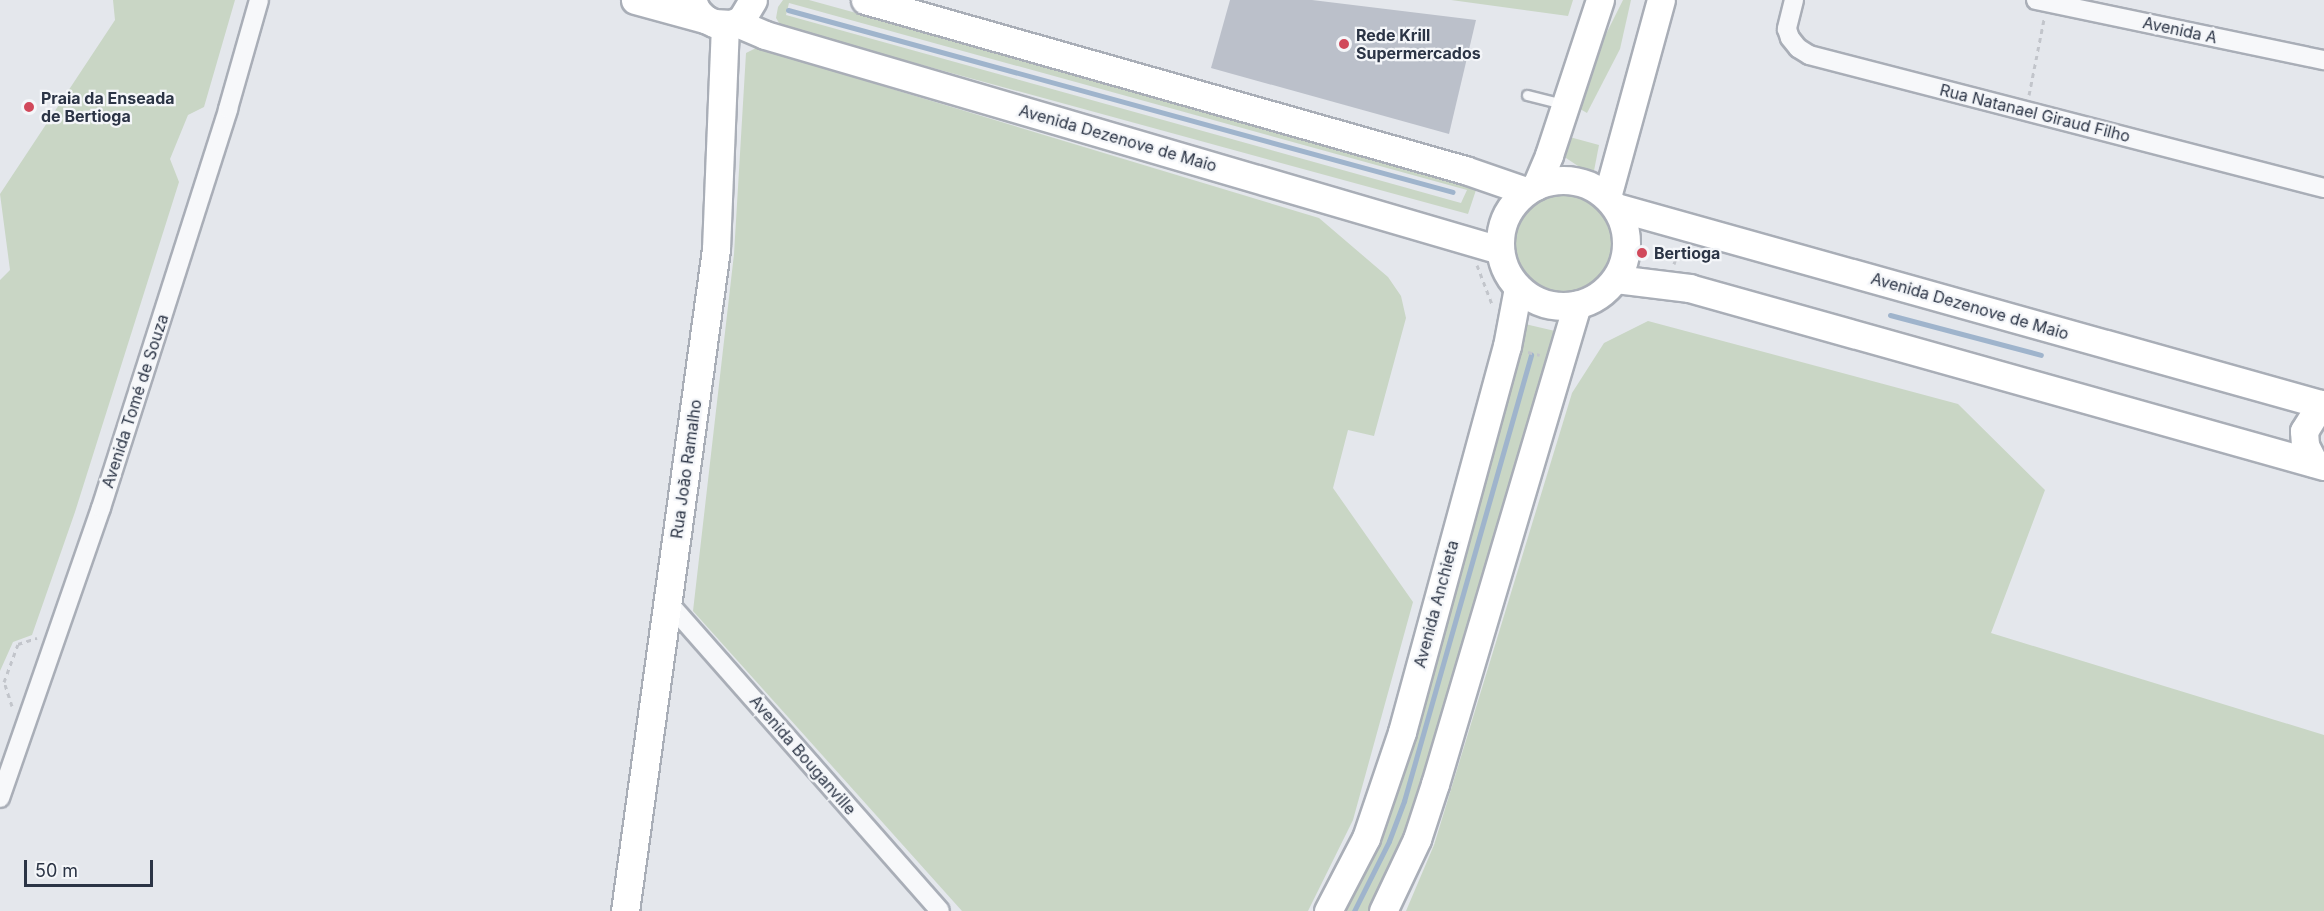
<!DOCTYPE html>
<meta charset="utf-8">
<style>
body{margin:0}
#map{position:relative;width:2324px;height:911px;overflow:hidden;background:#e4e7ec;font-family:Inter,sans-serif}
div>[style]{position:absolute}
[style*='--x']{left:calc(var(--x)*1px);top:calc(var(--y)*1px);width:calc(var(--w)*1px);rotate:calc(var(--a)*1deg)}
.green>*{inset:0;background:#c9d6c5}
.round{border-radius:50%}
.stream>*{height:5px;margin:-2.5px;padding:0 2.5px;transform-origin:2.5px;border-radius:2.5px;background:#9fb4cc}
.building>*{inset:0;background:#bbc0ca}
.path>*{height:3px;margin-top:-1.5px;transform-origin:0;background:repeating-linear-gradient(90deg,#c2c5cb 0 4.5px,transparent 0 9px)}
.roads{filter:drop-shadow(2px 0 #a9aeb7) drop-shadow(-2px 0 #a9aeb7) drop-shadow(0 2px #a9aeb7) drop-shadow(0 -2px #a9aeb7)}
.lane>*{height:9px;margin:-4.5px;padding:0 4.5px;transform-origin:4.5px;border-radius:4.5px;background:#f7f8fa}
.street>*{height:18px;margin:-9px;padding:0 9px;transform-origin:9px;border-radius:9px;background:#f7f8fa}
.secondary>*{height:27px;margin:-13.5px;padding:0 13.5px;transform-origin:13.5px;border-radius:13.5px;background:#fff}
.secondary>.ring{margin:-13.5px;padding:0;box-sizing:content-box;background:none;border:27px solid #fff;border-radius:50%}
.dots>*{width:16px;height:16px;translate:-50% -50%;box-sizing:border-box;border:3px solid #f4f6f9;border-radius:50%}
span{translate:-50% -50%;white-space:nowrap;text-align:center;line-height:1.15;-webkit-text-stroke:4.5px #f4f6f9;paint-order:stroke}
.street-label{font-size:16px;color:#2b3445}
.poi-label{font-size:16px;color:#2b3445;font-weight:700}
.left{translate:0 -50%;text-align:left}
.scale{position:absolute;left:24px;top:860px;width:129px;height:27px;box-sizing:border-box;border:3px solid #2b3445;border-top:0;padding-left:8px;font-size:18px;line-height:21px;white-space:nowrap;color:#2b3445;-webkit-text-stroke:4px #f4f6f9;paint-order:stroke}
</style>
<div id="map">
<div class="green">
<i style="clip-path:polygon(113px 0,235px 0,204px 107px,188px 115px,170px 159px,179px 182px,75px 512px,32px 635px,13px 642px,0 671px,0 280px,10px 270px,0 194px,115px 20px)"></i>
<i style="clip-path:polygon(evenodd,783px 0,809px 0,1478px 184px,1468px 214px,794px 30px,781px 26px,776px 18px,778px 7px,783px 0,789px 3px,1467px 190px,1461px 203px,786px 15px,789px 3px)"></i>
<i style="clip-path:polygon(1451px 0,1573px 0,1568px 16px)"></i>
<i style="clip-path:polygon(1623px 0,1631px 0,1620px 49px,1587px 113px,1575px 106px,1589px 68px)"></i>
<i style="clip-path:polygon(756px 48px,1319px 218px,1388px 277px,1401px 296px,1406px 318px,1374px 436px,1348px 430px,1333px 488px,1413px 602px,1353px 820px,1308px 911px,962px 911px,693px 611px,734px 254px,746px 53px)"></i>
<i style="clip-path:polygon(1566px 136px,1599px 145px,1593px 176px,1563px 156px)"></i>
<i class="round" style="left:1509px;top:194px;width:104px;height:104px"></i>
<i style="clip-path:polygon(1648px 321px,1958px 404px,2045px 490px,1991px 633px,2324px 735px,2324px 911px,1406px 911px,1434px 845px,1572px 393px,1604px 343px)"></i>
<i style="clip-path:polygon(1525px 324px,1555px 331px,1424px 787px,1416px 812px,1371px 911px,1341px 911px,1396px 787px,1519px 356px)"></i>
</div>
<div class="stream">
<i style="--x:788;--y:10;--w:689;--a:15.31"></i>
<i style="--x:1890;--y:315;--w:156;--a:14.8"></i>
<i style="--x:1354;--y:911;--w:78;--a:-63.4"></i>
<i style="--x:1389;--y:841;--w:43;--a:-69.4"></i>
<i style="--x:1404;--y:801;--w:464;--a:-74.1"></i>
</div>
<div class="building">
<i style="clip-path:polygon(1230px 0,1312px 0,1476px 20px,1449px 134px,1211px 68px)"></i>
</div>
<div class="path">
<i style="--x:2029;--y:95;--w:77;--a:-78.8"></i>
<i style="--x:1674;--y:264;--w:17;--a:-73"></i>
<i style="--x:1477;--y:265;--w:42;--a:69"></i>
<i style="--x:1598;--y:310;--w:18;--a:-38"></i>
<i style="--x:1528;--y:352;--w:12;--a:14"></i>
<i style="--x:12;--y:706;--w:25;--a:-108"></i>
<i style="--x:4;--y:682;--w:40;--a:-69.8"></i>
<i style="--x:18;--y:644;--w:20;--a:-18"></i>
</div>
<div class="roads">
<div class="lane">
<i style="--x:1527;--y:95;--w:36;--a:14"></i>
</div>
<div class="street">
<i style="--x:1794;--y:0;--w:30;--a:104"></i>
<i style="--x:1787;--y:29;--w:9;--a:72"></i>
<i style="--x:1790;--y:38;--w:13;--a:51"></i>
<i style="--x:1798;--y:48;--w:13;--a:32"></i>
<i style="--x:1809;--y:55;--w:532;--a:14.48"></i>
<i style="--x:2036;--y:0;--w:294;--a:11.8"></i>
<i style="--x:666;--y:600;--w:414;--a:48.6"></i>
<i style="--x:0;--y:798;--w:307;--a:-70.8"></i>
<i style="--x:101;--y:508;--w:419;--a:-72.3"></i>
<i style="--x:228;--y:109;--w:113;--a:-74.1"></i>
</div>
<div class="secondary">
<i style="--x:635;--y:0;--w:73;--a:15.2"></i>
<i style="--x:692;--y:0;--w:12;--a:66"></i>
<i style="--x:697;--y:11;--w:11;--a:45"></i>
<i style="--x:705;--y:19;--w:10;--a:24"></i>
<i style="--x:714;--y:23;--w:17;--a:3"></i>
<i style="--x:731;--y:24;--w:11;--a:-22"></i>
<i style="--x:741;--y:20;--w:23;--a:-59"></i>
<i style="--x:865;--y:0;--w:624;--a:15.82"></i>
<i style="--x:1465;--y:170;--w:65;--a:19"></i>
<i style="--x:737;--y:23;--w:30;--a:23"></i>
<i style="--x:765;--y:35;--w:766;--a:16.31"></i>
<i class="ring" style="left:1500px;top:180px;width:99px;height:99px"></i>
<i style="--x:1536;--y:186;--w:34;--a:-67"></i>
<i style="--x:1549;--y:155;--w:163;--a:-71.8"></i>
<i style="--x:1607;--y:197;--w:204;--a:-74.7"></i>
<i style="--x:1616;--y:207;--w:735;--a:15.62"></i>
<i style="--x:1616;--y:279;--w:74;--a:7"></i>
<i style="--x:1689;--y:288;--w:659;--a:15.66"></i>
<i style="--x:2314;--y:463;--w:20;--a:-117"></i>
<i style="--x:2305;--y:445;--w:14;--a:-94"></i>
<i style="--x:2304;--y:431;--w:32;--a:-58"></i>
<i style="--x:625;--y:911;--w:668;--a:-82.17"></i>
<i style="--x:716;--y:249;--w:225;--a:-87.7"></i>
<i style="--x:1328;--y:911;--w:82;--a:-62.5"></i>
<i style="--x:1366;--y:838;--w:112;--a:-71.2"></i>
<i style="--x:1402;--y:732;--w:400;--a:-74.8"></i>
<i style="--x:1507;--y:346;--w:59;--a:-79.3"></i>
<i style="--x:1383;--y:911;--w:80;--a:-64.7"></i>
<i style="--x:1417;--y:839;--w:58;--a:-71.9"></i>
<i style="--x:1435;--y:784;--w:500;--a:-73.5"></i>
</div>
</div>
<div class="dots">
<i style="left:1344px;top:44px;background:#d1495b"></i>
<i style="left:29px;top:107px;background:#d1495b"></i>
<i style="left:1642px;top:253px;background:#d1495b"></i>
</div>
<div class="street-label">
<span style="left:2180px;top:30px;rotate:12deg">Avenida A</span>
<span style="left:2035px;top:113px;rotate:14deg">Rua Natanael Giraud Filho</span>
<span style="left:1118px;top:138px;rotate:16deg">Avenida Dezenove de Maio</span>
<span style="left:1970px;top:306px;rotate:16deg">Avenida Dezenove de Maio</span>
<span style="left:135px;top:401px;rotate:-72deg">Avenida Tomé de Souza</span>
<span style="left:686px;top:469px;rotate:-82deg">Rua João Ramalho</span>
<span style="left:1436px;top:604px;rotate:-75deg">Avenida Anchieta</span>
<span style="left:803px;top:755px;rotate:49deg">Avenida Bouganville</span>
</div>
<div class="poi-label">
<span class="left" style="left:1356px;top:44px">Rede Krill<br>Supermercados</span>
<span class="left" style="left:41px;top:107px">Praia da Enseada<br>de Bertioga</span>
<span class="left" style="left:1654px;top:253px">Bertioga</span>
</div>
<div class="scale">50 m</div>
</div>
